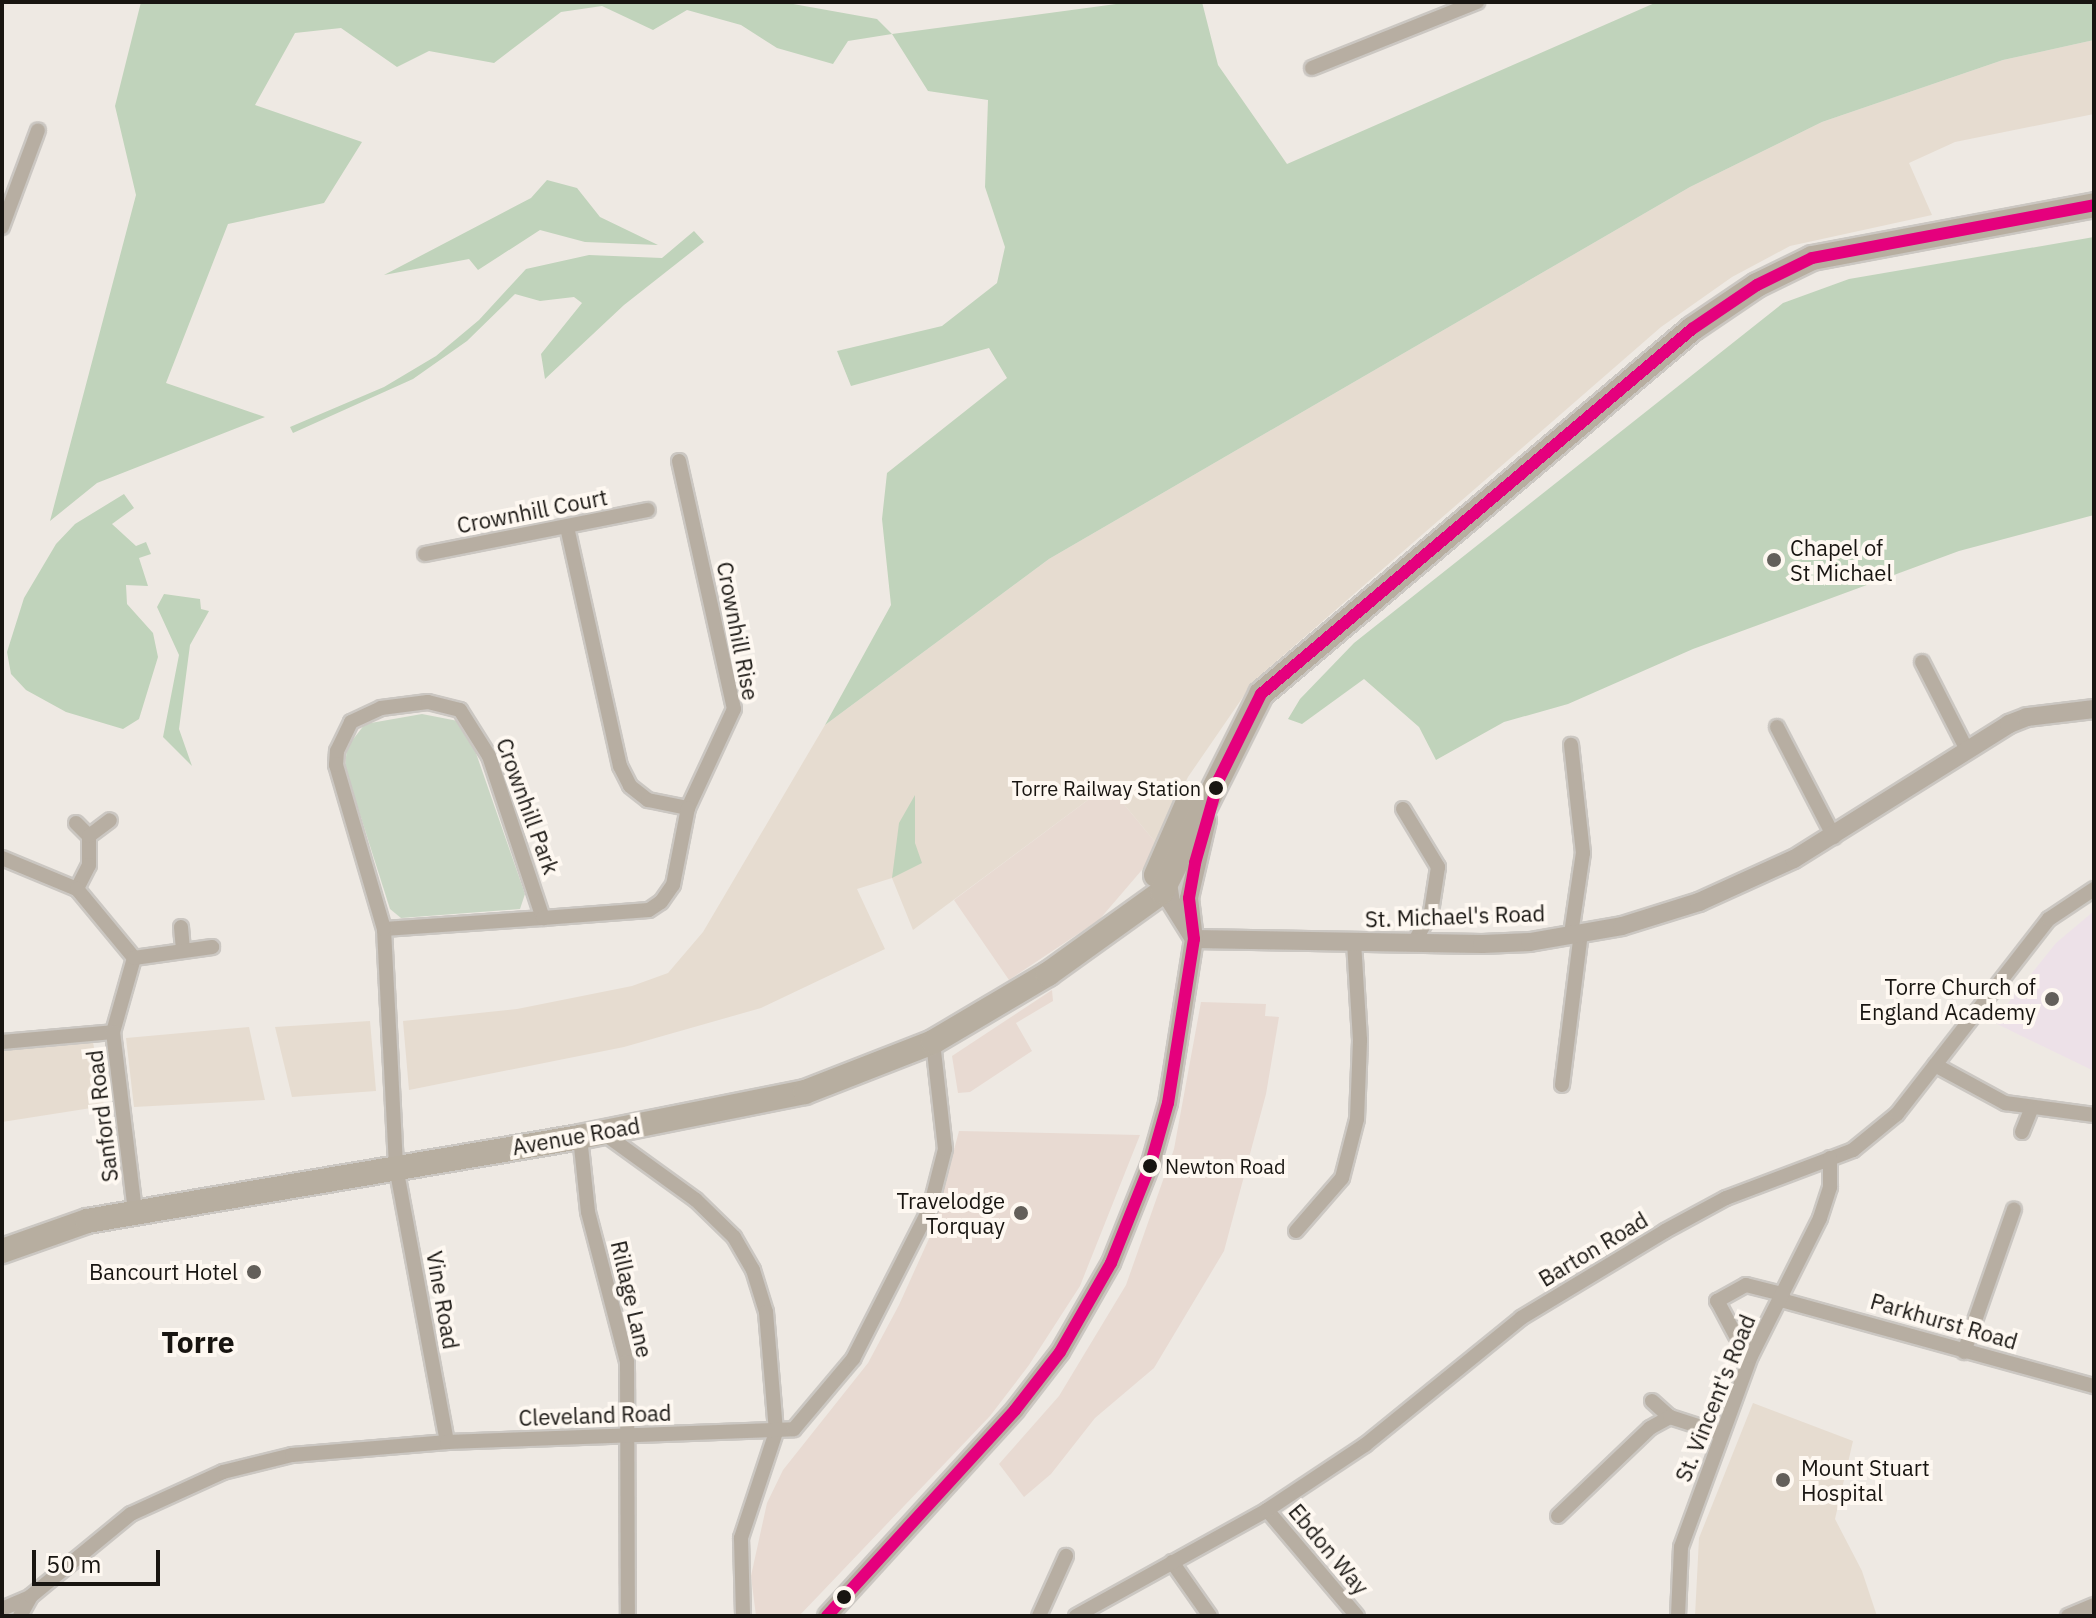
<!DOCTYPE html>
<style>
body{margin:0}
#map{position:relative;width:2096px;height:1618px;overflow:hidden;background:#eee9e3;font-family:"IBM Plex Sans",sans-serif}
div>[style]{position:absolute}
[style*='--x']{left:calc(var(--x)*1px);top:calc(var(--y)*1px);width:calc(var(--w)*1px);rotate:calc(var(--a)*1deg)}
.commercial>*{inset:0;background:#e8dad2}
.built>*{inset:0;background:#e6dcd0}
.education>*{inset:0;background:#ede1e8}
.green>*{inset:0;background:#c9d6c4}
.forest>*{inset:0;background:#c0d3bb}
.roads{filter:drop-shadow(2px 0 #cbc7c2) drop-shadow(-2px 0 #cbc7c2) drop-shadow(0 2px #cbc7c2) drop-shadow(0 -2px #cbc7c2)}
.minor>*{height:14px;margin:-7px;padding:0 7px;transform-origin:7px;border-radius:7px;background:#b7aea2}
.tertiary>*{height:18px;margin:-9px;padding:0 9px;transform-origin:9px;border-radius:9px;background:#b7aea2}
.primary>*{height:24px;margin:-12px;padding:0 12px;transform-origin:12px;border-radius:12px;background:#b7aea0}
.bus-1>*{height:12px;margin:-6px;padding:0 6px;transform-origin:6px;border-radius:6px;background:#e5007d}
.dots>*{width:22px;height:22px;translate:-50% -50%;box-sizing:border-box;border:4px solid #fef8f1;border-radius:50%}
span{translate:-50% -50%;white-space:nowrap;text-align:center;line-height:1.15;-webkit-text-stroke:8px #fef8f1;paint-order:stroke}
.bus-label{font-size:20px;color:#181511}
.right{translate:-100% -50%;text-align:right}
.left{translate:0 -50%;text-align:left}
.street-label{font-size:22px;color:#181511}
.poi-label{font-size:22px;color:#181511}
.district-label{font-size:30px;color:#181511;font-weight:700}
.frame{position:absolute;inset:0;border:4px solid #181511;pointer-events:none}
.scale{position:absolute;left:32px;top:1550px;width:128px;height:36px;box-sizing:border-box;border:4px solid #181511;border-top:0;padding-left:10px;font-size:24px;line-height:28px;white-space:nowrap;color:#181511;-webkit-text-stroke:6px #fef8f1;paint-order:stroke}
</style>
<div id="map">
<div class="commercial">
<i style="clip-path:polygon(1108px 785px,1156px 843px,1147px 864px,1099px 920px,1009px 980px,954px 900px)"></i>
<i style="clip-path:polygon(1052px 990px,1053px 1001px,1016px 1023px,1032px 1051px,970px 1092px,958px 1093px,952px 1056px)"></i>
<i style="clip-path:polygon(1201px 1002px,1266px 1004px,1265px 1016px,1279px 1017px,1266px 1094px,1224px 1251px,1154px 1368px,1095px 1418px,1051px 1474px,1024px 1497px,999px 1464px,1059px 1396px,1126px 1285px,1174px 1149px)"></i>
<i style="clip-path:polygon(959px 1131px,1140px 1135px,1080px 1286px,1029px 1365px,990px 1416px,799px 1616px,756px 1616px,751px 1576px,767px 1503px,783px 1470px,868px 1363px,899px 1305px,932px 1232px)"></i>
</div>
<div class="built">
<i style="clip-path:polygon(2094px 40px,2094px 114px,1955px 142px,1909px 163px,1932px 215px,1790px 246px,1732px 277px,1661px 327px,1254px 681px,1188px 777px,1156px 843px,1108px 785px,913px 930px,892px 878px,857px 889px,885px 949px,761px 1008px,624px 1047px,409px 1090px,403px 1021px,517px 1009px,632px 986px,668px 973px,703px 932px,825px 725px,1049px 559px,1690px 187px,1822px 122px,2003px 60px)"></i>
<i style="clip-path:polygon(370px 1021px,376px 1091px,292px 1097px,275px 1027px)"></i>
<i style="clip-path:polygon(249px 1027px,265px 1100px,134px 1107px,126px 1038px)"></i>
<i style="clip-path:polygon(93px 1042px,104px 1106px,2px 1122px,2px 1050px)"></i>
<i style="clip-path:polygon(1753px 1403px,1853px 1441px,1835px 1519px,1862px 1571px,1877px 1616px,1695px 1616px,1699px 1538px)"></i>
</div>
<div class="education">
<i style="clip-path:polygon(2094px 911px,2094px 1071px,1993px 1022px,2056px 943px)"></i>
</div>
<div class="green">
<i style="clip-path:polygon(422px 714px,458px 721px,469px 733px,525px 894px,520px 909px,401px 918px,390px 909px,345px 767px,347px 747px,365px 724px)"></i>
</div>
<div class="forest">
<i style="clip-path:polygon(141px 2px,782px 2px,877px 19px,892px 34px,1131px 2px,1202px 2px,1218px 65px,1287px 164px,1657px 2px,2094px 2px,2094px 40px,2003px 60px,1822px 122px,1690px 187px,1049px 559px,825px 725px,891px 605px,882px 519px,887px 473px,1007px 378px,989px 348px,851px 386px,837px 351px,942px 326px,997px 283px,1005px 247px,985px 187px,988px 100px,928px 91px,892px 34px,848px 41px,833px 64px,777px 48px,741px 25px,687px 10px,653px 30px,602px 6px,561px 12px,494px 63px,429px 51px,397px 67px,341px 28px,295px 33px,255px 105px,362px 142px,324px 203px,228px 224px,166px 383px,265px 417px,97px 483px,50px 521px,136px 195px,115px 106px)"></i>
<i style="clip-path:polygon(547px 180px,577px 188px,600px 217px,658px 245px,585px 242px,540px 230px,478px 270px,469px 259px,384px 275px,531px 198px)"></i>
<i style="clip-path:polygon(694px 231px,704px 242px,624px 305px,545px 379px,541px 354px,582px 303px,574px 297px,540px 301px,515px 294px,467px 341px,413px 379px,293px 433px,290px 427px,384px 387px,436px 356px,479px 320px,526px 269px,589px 255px,662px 258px)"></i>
<i style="clip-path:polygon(2094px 237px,2094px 515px,1959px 551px,1693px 649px,1568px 704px,1504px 722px,1436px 760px,1419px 727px,1364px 679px,1302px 724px,1288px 719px,1300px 699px,1354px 643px,1783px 303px,1849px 279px)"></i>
<i style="clip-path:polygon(124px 494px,134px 508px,112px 524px,136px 546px,146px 542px,151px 554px,139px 558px,148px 586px,126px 585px,127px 604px,153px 633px,158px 657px,139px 719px,123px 729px,66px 712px,26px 690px,11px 674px,7px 652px,24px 598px,56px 544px,75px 524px)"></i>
<i style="clip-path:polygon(164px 594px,200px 599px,201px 609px,209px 611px,190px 645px,179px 729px,192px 766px,163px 737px,179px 655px,157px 607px)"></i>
<i style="clip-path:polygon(915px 795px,915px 843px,922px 863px,892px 878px,899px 823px)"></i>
</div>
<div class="roads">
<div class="minor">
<i style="--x:1312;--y:68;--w:178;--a:-21.8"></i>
<i style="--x:2;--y:227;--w:103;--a:-69.6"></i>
<i style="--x:567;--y:527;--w:245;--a:77.5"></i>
<i style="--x:620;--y:766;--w:22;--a:63"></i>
<i style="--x:630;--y:786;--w:23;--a:38"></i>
<i style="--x:648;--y:800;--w:41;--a:11.3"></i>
<i style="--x:688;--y:808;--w:109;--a:-65.1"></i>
<i style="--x:734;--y:709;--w:254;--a:-102.5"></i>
<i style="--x:425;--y:554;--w:227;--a:-11.2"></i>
<i style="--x:1922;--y:662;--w:99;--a:62.9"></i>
<i style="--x:1777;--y:727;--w:124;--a:62.6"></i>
<i style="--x:1403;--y:809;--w:68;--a:58.9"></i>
<i style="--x:1438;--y:867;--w:46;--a:98.8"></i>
<i style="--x:1431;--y:912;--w:35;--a:119"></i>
<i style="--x:76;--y:823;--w:18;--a:45"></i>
<i style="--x:89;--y:836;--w:29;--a:90"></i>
<i style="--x:89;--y:865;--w:27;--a:117"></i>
<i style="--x:89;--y:836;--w:26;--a:-37"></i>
<i style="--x:2;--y:858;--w:81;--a:22.5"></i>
<i style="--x:77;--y:889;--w:89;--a:50.4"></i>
<i style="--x:134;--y:958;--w:77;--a:105.8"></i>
<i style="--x:181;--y:927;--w:23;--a:85"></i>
<i style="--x:384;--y:929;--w:159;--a:-4"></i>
<i style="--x:1571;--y:934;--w:82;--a:-81.6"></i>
<i style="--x:1583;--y:853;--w:109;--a:-96.3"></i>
<i style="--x:134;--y:958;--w:79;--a:-8"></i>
<i style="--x:2;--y:1042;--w:111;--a:-5.1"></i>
<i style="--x:113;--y:1032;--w:181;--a:83"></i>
<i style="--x:1935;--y:1065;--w:80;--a:28.5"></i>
<i style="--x:2005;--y:1103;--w:90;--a:7.7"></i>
<i style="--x:1562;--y:1085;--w:154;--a:-82.9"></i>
<i style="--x:602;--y:1132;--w:116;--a:35.9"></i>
<i style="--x:696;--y:1200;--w:53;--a:44.2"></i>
<i style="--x:734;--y:1237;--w:38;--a:60"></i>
<i style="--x:753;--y:1270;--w:44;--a:72.8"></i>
<i style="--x:766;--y:1312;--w:120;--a:85.2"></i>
<i style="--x:776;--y:1432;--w:112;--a:108.3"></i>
<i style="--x:741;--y:1538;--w:78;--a:88.5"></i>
<i style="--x:2022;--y:1132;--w:24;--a:-68"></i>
<i style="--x:580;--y:1137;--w:75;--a:83.9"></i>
<i style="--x:588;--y:1212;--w:155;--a:75.4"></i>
<i style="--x:627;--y:1362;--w:254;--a:89.8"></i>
<i style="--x:1296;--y:1231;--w:70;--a:-49"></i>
<i style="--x:1342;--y:1178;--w:61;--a:-75.7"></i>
<i style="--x:1357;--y:1119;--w:79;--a:-87.8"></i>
<i style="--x:1360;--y:1040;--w:97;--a:-93.5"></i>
<i style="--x:1781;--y:1300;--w:325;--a:15.4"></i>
<i style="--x:1736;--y:1336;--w:40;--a:-118"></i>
<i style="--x:1717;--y:1301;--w:33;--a:-29"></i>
<i style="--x:1746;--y:1285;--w:38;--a:14"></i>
<i style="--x:1964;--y:1352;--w:151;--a:-70.7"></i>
<i style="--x:1652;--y:1401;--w:24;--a:42"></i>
<i style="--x:447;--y:1442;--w:281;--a:-100.5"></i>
<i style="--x:396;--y:1166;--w:237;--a:-92.9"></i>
<i style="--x:384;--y:929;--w:171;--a:-106.3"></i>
<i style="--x:336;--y:765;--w:14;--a:-86"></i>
<i style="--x:337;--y:751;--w:32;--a:-64"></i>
<i style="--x:351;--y:722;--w:33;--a:-25"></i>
<i style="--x:381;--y:708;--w:47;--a:-7.3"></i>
<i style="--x:428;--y:702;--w:33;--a:14"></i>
<i style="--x:460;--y:710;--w:54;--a:57.8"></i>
<i style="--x:489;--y:756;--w:171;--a:71.6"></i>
<i style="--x:543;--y:918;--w:106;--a:-4.3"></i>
<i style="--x:649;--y:910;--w:14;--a:-34"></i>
<i style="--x:661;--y:902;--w:21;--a:-55"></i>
<i style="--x:673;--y:885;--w:78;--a:-79"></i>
<i style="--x:1267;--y:1510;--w:139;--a:49.7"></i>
<i style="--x:1558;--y:1516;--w:127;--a:-43.7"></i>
<i style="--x:1650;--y:1428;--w:23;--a:-29"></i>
<i style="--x:1670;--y:1417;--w:52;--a:17.7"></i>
<i style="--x:1172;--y:1562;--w:66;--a:54.9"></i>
<i style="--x:2;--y:1609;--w:30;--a:-23"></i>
<i style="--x:20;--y:1616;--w:23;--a:-61"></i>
<i style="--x:31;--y:1596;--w:129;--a:-39.4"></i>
<i style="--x:131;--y:1514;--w:101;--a:-24.5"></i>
<i style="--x:223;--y:1472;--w:71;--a:-13.8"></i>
<i style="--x:292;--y:1455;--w:156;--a:-4.8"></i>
<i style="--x:447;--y:1442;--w:347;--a:-2.1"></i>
<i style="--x:794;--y:1429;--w:92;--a:-49.9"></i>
<i style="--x:853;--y:1359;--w:169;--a:-63"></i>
<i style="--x:930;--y:1208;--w:61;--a:-75.7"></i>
<i style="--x:945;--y:1149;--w:108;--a:-96.4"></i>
<i style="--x:1039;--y:1616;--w:66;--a:-65.8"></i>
<i style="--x:1076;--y:1616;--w:218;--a:-29"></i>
<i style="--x:1267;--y:1510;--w:118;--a:-33.6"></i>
<i style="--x:1365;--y:1445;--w:201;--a:-39.1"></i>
<i style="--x:1521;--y:1318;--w:168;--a:-31.1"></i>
<i style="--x:1665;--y:1231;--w:69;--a:-28.4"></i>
<i style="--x:1726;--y:1198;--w:136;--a:-20.7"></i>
<i style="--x:1853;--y:1150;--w:57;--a:-39.3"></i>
<i style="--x:1897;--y:1114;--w:247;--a:-52.1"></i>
<i style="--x:2049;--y:919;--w:54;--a:-33.7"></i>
<i style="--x:1678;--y:1616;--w:69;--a:-87.5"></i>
<i style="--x:1681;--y:1547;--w:203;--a:-69.9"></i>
<i style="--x:1751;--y:1356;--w:154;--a:-63.4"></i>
<i style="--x:1820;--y:1218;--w:33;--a:-72"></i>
<i style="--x:1830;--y:1187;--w:29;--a:-90"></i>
<i style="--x:2068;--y:1616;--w:28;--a:-23"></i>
</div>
<div class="tertiary">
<i style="--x:1167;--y:877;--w:25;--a:81"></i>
<i style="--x:1171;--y:902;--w:44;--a:58.1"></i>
<i style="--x:1194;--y:939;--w:288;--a:1"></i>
<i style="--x:1482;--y:944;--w:48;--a:-2.4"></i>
<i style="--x:1530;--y:942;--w:93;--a:-9.9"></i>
<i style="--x:1622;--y:926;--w:81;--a:-17.3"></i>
<i style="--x:1699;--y:902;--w:104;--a:-24.4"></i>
<i style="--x:1794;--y:859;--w:254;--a:-32.1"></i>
<i style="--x:2009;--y:724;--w:19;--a:-21"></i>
<i style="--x:2027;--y:717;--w:67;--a:-6.8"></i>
<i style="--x:827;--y:1616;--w:279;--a:-47.6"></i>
<i style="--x:1015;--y:1410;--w:73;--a:-52.2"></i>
<i style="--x:1060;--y:1352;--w:103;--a:-60.2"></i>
<i style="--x:1111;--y:1263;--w:108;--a:-68.2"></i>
<i style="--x:1151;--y:1163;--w:62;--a:-74.2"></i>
<i style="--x:1168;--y:1103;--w:166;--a:-81"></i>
<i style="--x:1194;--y:939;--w:41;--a:-97"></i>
<i style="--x:1189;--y:898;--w:80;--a:-77"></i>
</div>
<div class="primary">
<i style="--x:1156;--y:875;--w:87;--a:-66.4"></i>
<i style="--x:2;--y:1251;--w:90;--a:-19.4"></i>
<i style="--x:87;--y:1221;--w:500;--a:-9.67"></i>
<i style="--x:580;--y:1137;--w:229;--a:-11.3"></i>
<i style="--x:805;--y:1092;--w:137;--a:-21.3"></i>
<i style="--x:933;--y:1042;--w:134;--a:-30.6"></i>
<i style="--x:1048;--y:974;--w:140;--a:-35.7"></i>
<i style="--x:1162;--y:892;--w:221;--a:-63.4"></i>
<i style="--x:1261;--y:694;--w:565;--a:-40.26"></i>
<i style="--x:1692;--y:329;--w:78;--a:-34.1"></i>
<i style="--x:1757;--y:285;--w:61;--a:-26.1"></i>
<i style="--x:1812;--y:258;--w:287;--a:-10.6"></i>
</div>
</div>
<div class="bus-1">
<i style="--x:827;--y:1616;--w:279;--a:-47.6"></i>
<i style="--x:1015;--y:1410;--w:73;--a:-52.2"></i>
<i style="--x:1060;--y:1352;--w:103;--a:-60.2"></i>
<i style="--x:1111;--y:1263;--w:108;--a:-68.2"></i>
<i style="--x:1151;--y:1163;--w:62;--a:-74.2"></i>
<i style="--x:1168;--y:1103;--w:166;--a:-81"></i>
<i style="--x:1194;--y:939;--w:41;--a:-97"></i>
<i style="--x:1189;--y:898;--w:36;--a:-80"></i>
<i style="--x:1195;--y:863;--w:87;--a:-74.1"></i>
<i style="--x:1219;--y:779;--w:95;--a:-63.7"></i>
<i style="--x:1261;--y:694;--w:565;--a:-40.26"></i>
<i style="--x:1692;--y:329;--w:78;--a:-34.1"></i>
<i style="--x:1757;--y:285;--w:61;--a:-26.1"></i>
<i style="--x:1812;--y:258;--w:287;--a:-10.6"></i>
</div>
<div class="dots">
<i style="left:1774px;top:560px;background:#635f5a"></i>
<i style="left:1216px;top:788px;background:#181511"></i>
<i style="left:2052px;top:999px;background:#635f5a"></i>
<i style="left:1150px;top:1166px;background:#181511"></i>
<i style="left:1021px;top:1213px;background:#635f5a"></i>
<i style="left:254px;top:1272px;background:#635f5a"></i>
<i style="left:1783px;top:1480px;background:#635f5a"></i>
<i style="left:844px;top:1597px;background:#181511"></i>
</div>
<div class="bus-label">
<span class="right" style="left:1201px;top:788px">Torre Railway Station</span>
<span class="left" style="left:1165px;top:1166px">Newton Road</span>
</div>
<div class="street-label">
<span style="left:532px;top:511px;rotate:-11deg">Crownhill Court</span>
<span style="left:738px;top:631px;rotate:79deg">Crownhill Rise</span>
<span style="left:528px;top:806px;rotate:70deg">Crownhill Park</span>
<span style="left:1455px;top:916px;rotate:-2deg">St. Michael's Road</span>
<span style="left:102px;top:1116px;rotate:-97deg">Sanford Road</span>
<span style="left:576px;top:1136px;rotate:-10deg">Avenue Road</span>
<span style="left:1593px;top:1249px;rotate:-31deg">Barton Road</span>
<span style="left:632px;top:1299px;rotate:77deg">Rillage Lane</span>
<span style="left:443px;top:1300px;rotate:80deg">Vine Road</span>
<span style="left:1944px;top:1321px;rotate:16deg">Parkhurst Road</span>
<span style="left:1715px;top:1398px;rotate:-68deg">St. Vincent's Road</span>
<span style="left:595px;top:1415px;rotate:-2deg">Cleveland Road</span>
<span style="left:1329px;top:1549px;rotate:50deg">Ebdon Way</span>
</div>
<div class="poi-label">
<span class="left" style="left:1790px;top:560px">Chapel of<br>St Michael</span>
<span class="right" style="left:2036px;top:999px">Torre Church of<br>England Academy</span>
<span class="right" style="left:1005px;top:1213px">Travelodge<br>Torquay</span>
<span class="right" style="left:238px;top:1272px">Bancourt Hotel</span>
<span class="left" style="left:1801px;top:1480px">Mount Stuart<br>Hospital</span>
</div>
<div class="district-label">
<span style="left:198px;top:1342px">Torre</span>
</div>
<div class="frame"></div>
<div class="scale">50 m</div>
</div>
